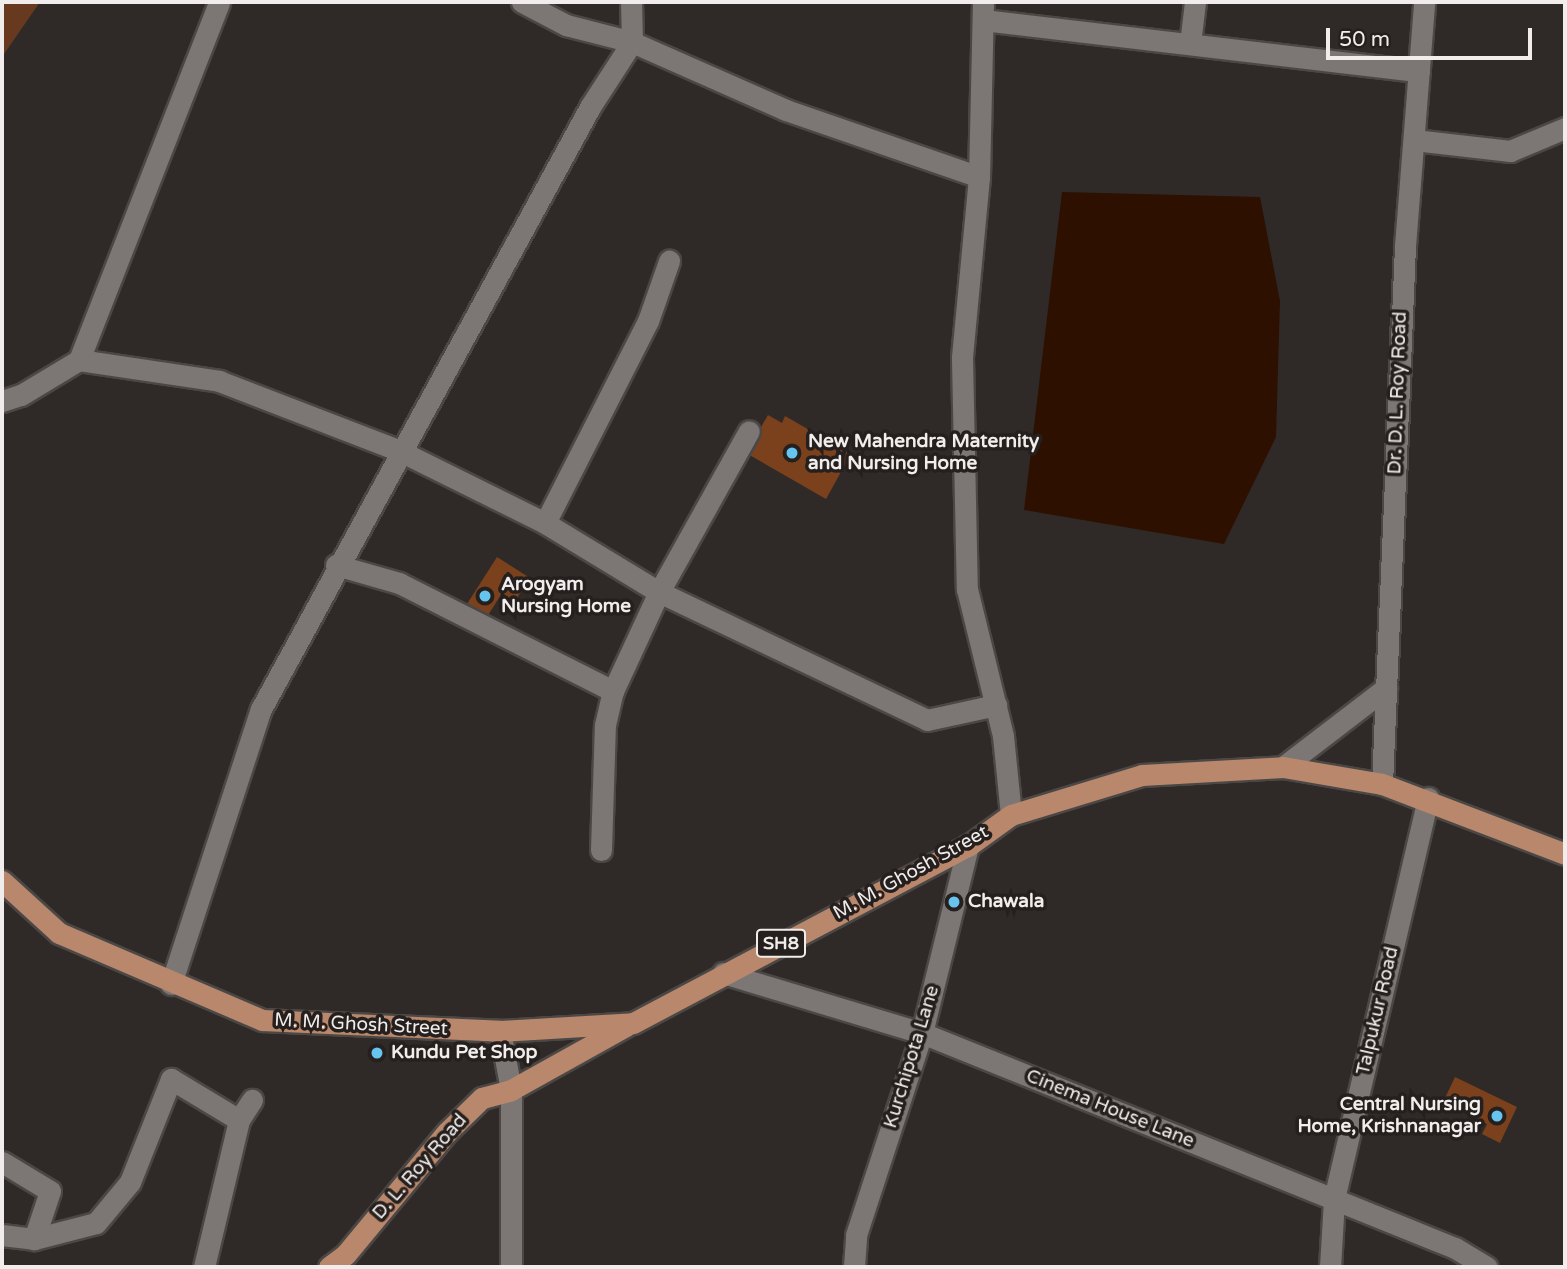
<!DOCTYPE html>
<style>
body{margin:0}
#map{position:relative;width:1567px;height:1269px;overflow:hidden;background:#2f2a27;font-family:"Varela Round",sans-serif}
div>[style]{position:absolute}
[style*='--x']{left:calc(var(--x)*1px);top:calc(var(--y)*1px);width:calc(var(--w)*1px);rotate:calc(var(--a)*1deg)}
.green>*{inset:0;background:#673a1f}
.water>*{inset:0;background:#2e1000}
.building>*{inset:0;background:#7b411c}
.roads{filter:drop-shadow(2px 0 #4b4745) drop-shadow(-2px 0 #4b4745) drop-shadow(0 2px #4b4745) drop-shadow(0 -2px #4b4745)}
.minor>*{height:21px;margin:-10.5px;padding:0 10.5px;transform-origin:10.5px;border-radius:10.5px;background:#7c7774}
.major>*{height:21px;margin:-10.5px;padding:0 10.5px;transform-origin:10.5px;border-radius:10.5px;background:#b9876b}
.dots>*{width:19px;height:19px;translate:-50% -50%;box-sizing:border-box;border:4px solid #25201e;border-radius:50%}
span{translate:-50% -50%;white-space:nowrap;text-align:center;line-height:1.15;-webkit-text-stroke:7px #25201e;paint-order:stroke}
.shield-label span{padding:2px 5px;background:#25201e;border:2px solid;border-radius:5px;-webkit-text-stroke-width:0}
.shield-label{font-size:18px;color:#f0edec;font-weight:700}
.street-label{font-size:19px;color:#f0edec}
.poi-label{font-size:19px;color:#f0edec;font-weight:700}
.left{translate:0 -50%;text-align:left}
.right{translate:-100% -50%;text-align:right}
.frame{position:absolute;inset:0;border:4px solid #f0edec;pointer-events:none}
.scale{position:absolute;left:1326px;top:28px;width:206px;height:32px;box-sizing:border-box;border:4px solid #f0edec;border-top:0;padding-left:9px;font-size:21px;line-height:24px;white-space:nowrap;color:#f0edec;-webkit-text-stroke:5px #25201e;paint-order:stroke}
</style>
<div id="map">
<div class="green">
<i style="clip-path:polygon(2px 2px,40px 2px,2px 57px)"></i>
</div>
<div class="water">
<i style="clip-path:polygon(1062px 192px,1260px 197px,1280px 301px,1276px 437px,1224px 544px,1024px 510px)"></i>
</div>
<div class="building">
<i style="clip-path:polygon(768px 415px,782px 423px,785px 416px,851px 454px,826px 499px,746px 453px)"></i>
<i style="clip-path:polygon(497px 557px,530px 578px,515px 601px,502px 593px,487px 617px,467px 604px)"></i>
<i style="clip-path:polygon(1455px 1077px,1517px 1107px,1500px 1143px,1482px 1134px,1487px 1124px,1471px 1116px,1473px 1111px,1445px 1098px)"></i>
</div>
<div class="roads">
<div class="minor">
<i style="--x:522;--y:2;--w:50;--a:27.6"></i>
<i style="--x:566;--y:25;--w:68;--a:14.4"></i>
<i style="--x:632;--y:42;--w:168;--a:23.8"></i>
<i style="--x:786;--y:110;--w:204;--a:19.1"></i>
<i style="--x:983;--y:2;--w:175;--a:91.3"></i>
<i style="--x:979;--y:177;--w:182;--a:95.4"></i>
<i style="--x:962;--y:358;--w:231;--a:88.8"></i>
<i style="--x:967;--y:589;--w:151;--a:76.2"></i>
<i style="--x:1003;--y:736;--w:79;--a:84.2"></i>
<i style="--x:983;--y:20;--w:439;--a:6.7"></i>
<i style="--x:1190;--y:44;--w:42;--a:-83.2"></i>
<i style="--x:1414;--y:140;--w:97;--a:6.5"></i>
<i style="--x:1510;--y:151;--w:60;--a:-22.7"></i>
<i style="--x:79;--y:360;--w:142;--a:8.5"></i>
<i style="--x:219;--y:381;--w:194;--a:21.1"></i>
<i style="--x:400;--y:451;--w:162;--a:26.4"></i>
<i style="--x:545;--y:523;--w:133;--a:31.2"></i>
<i style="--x:659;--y:592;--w:297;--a:25.5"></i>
<i style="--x:927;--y:720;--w:71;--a:-12.3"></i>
<i style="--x:2;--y:401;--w:20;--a:-18"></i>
<i style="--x:21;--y:395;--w:68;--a:-31.1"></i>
<i style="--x:79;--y:360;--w:384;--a:-68.6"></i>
<i style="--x:545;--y:523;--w:227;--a:-63"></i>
<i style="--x:648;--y:321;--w:64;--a:-70.7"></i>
<i style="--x:336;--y:565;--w:66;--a:15.9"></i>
<i style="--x:399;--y:583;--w:240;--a:26.8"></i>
<i style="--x:1283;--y:767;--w:130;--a:-37.5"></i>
<i style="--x:1382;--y:784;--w:538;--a:-87.55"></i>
<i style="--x:1405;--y:246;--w:245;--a:-85.5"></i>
<i style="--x:601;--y:850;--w:125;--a:-88.2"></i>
<i style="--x:605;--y:725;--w:35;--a:-77"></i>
<i style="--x:613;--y:691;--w:109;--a:-65.1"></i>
<i style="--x:659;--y:592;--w:184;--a:-60.8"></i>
<i style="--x:723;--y:973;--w:208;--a:16.8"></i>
<i style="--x:922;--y:1033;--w:575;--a:21.97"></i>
<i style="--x:1455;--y:1248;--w:37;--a:31"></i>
<i style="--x:171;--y:984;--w:289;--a:-71.9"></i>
<i style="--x:261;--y:709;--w:686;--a:-61.34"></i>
<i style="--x:590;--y:107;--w:77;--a:-57.1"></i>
<i style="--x:632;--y:42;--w:40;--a:-91.4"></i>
<i style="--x:500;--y:1031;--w:60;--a:79.4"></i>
<i style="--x:511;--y:1090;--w:177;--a:90"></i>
<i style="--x:2;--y:1162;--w:56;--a:31.1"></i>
<i style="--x:50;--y:1191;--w:51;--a:108.4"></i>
<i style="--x:2;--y:1235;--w:32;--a:7"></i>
<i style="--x:34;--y:1239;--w:64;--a:-14.5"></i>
<i style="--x:96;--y:1223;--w:53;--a:-50.3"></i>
<i style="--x:130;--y:1182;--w:111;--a:-68.3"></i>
<i style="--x:171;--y:1079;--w:79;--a:31.1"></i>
<i style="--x:204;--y:1267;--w:151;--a:-76.6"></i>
<i style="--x:239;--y:1120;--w:24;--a:-57"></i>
<i style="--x:854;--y:1267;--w:32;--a:-86"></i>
<i style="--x:856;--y:1235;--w:213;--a:-71.9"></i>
<i style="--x:922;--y:1033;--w:193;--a:-76.2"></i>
<i style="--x:1330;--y:1267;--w:68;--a:-86.6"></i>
<i style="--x:1334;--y:1199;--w:412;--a:-76.8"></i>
</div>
<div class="major">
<i style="--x:2;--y:881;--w:77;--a:42.4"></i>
<i style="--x:59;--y:933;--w:221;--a:23.2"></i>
<i style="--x:262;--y:1020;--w:238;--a:2.6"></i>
<i style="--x:500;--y:1031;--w:133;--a:-3.4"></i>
<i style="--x:633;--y:1023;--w:379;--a:-27.9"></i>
<i style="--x:968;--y:846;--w:53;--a:-35.8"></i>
<i style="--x:1011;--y:815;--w:137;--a:-17"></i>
<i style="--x:1142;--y:775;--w:141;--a:-3.2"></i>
<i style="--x:1283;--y:767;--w:100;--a:9.7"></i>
<i style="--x:1382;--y:784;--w:196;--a:20.9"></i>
<i style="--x:329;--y:1267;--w:21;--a:-37"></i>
<i style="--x:346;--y:1254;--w:158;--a:-50.4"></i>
<i style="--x:447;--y:1132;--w:49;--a:-44.2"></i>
<i style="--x:482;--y:1098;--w:30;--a:-15"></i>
<i style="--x:511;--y:1090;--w:132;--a:-29.1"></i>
</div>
</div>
<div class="dots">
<i style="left:792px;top:453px;background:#66c4ef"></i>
<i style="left:485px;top:596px;background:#66c4ef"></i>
<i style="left:954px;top:902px;background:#66c4ef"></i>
<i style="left:377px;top:1053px;background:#66c4ef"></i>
<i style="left:1497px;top:1116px;background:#66c4ef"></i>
</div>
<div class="shield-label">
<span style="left:781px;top:943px">SH8</span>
</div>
<div class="street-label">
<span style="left:1398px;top:393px;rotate:-88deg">Dr. D. L. Roy Road</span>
<span style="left:911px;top:873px;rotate:-29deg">M. M. Ghosh Street</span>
<span style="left:1378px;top:1011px;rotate:-77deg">Talpukur Road</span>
<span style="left:361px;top:1025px;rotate:3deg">M. M. Ghosh Street</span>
<span style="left:912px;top:1057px;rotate:-73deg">Kurchipota Lane</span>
<span style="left:1110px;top:1109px;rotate:22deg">Cinema House Lane</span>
<span style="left:420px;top:1167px;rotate:-49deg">D. L. Roy Road</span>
</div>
<div class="poi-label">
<span class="left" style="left:808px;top:453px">New Mahendra Maternity<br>and Nursing Home</span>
<span class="left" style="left:501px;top:596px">Arogyam<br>Nursing Home</span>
<span class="left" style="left:968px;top:902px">Chawala</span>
<span class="left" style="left:391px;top:1053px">Kundu Pet Shop</span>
<span class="right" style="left:1481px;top:1116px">Central Nursing<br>Home, Krishnanagar</span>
</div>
<div class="frame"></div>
<div class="scale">50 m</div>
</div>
